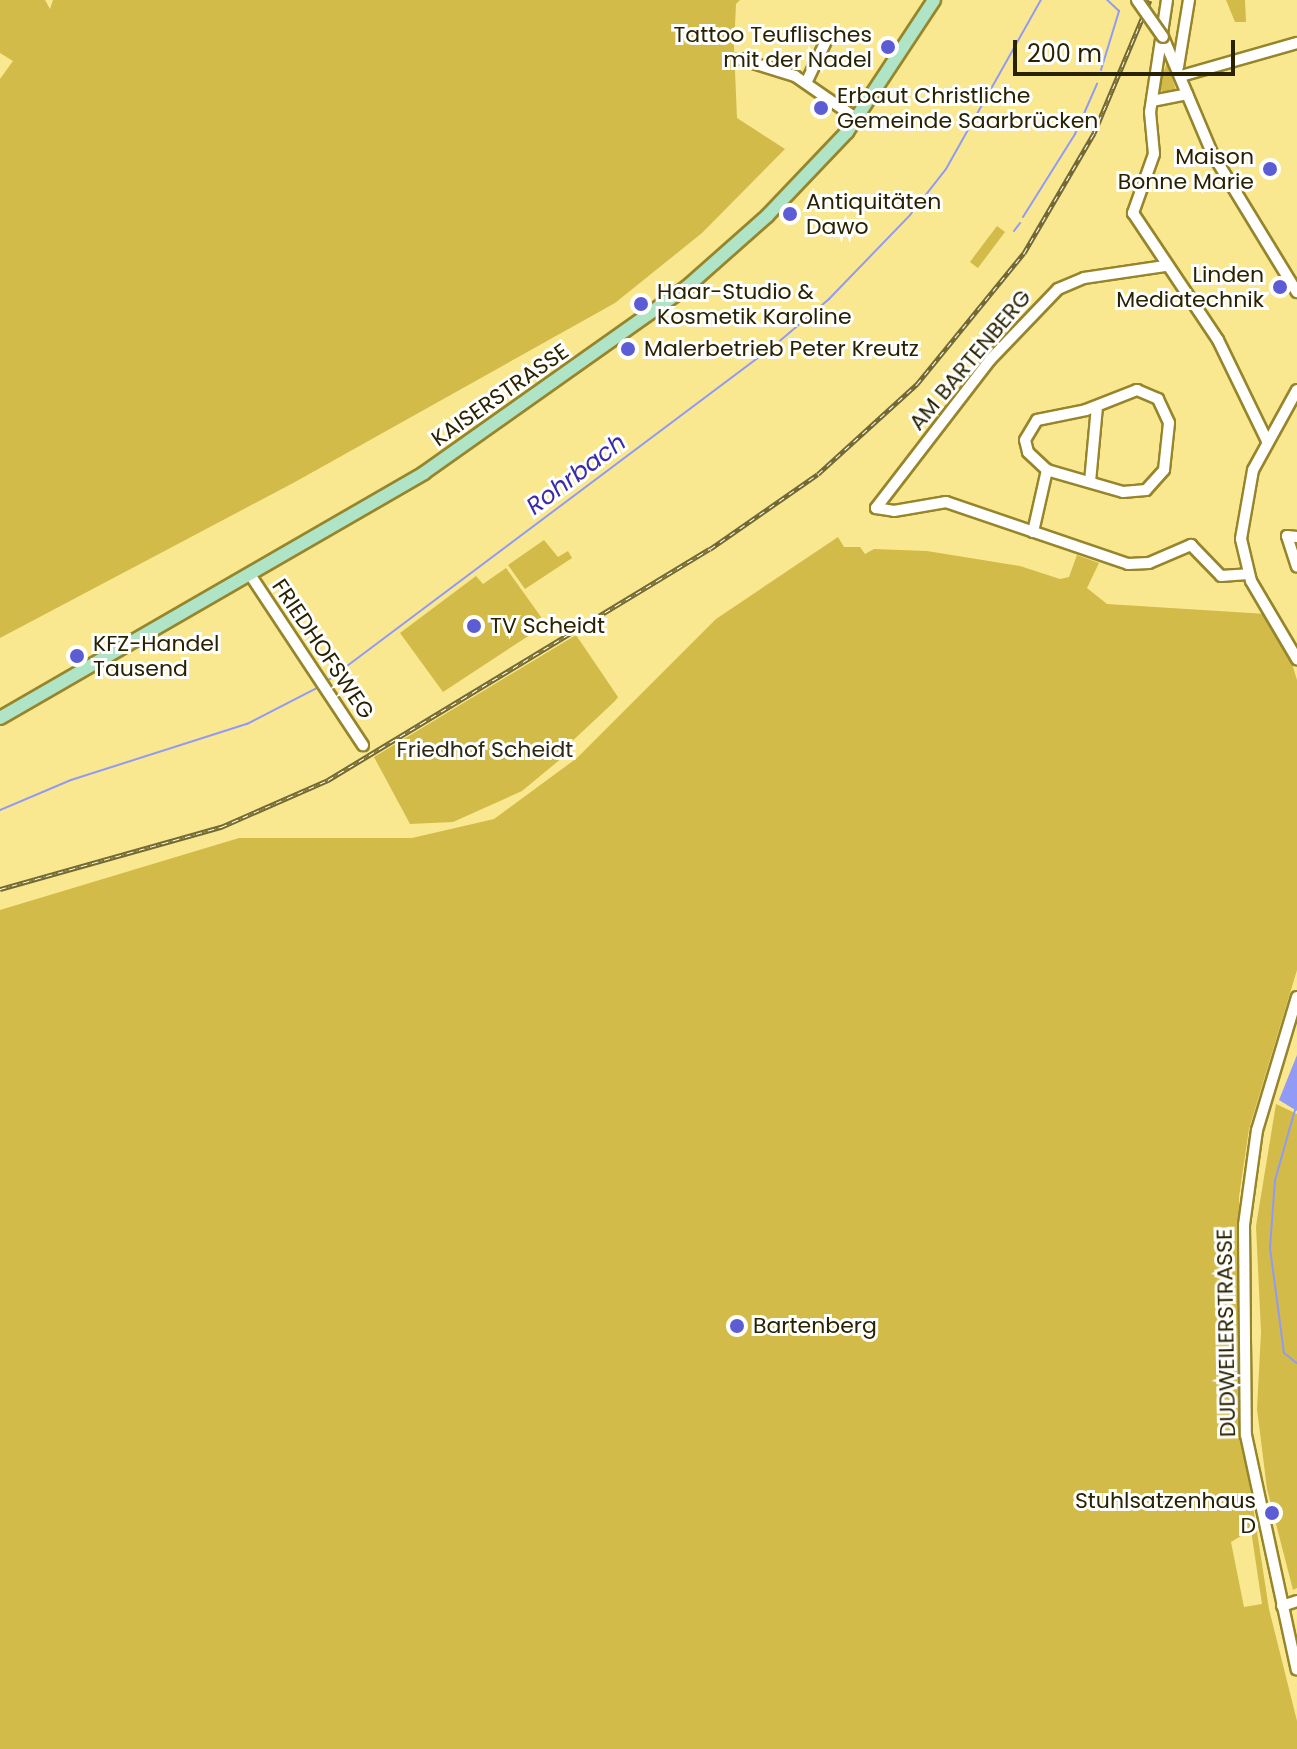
<!DOCTYPE html>
<meta charset="utf-8">
<style>
body{margin:0}
#map{position:relative;width:1297px;height:1749px;overflow:hidden;background:#f9e890;font-family:Poppins,sans-serif}
div>[style]{position:absolute}
[style*='--x']{left:calc(var(--x)*1px);top:calc(var(--y)*1px);width:calc(var(--w)*1px);rotate:calc(var(--a)*1deg)}
.green>*{inset:0;background:#d2bb48;transform-origin:0 0}
.water>*{inset:0;background:#919af4}
.stream>*{height:2px;margin:-1px;padding:0 1px;transform-origin:1px;border-radius:1px;background:#919af4}
.roads{filter:drop-shadow(2px 0 #96852b) drop-shadow(-2px 0 #96852b) drop-shadow(0 2px #96852b) drop-shadow(0 -2px #96852b)}
.minor>*{height:10px;margin:-5px;padding:0 5px;transform-origin:5px;border-radius:5px;background:#fff}
.major>*{height:12px;margin:-6px;padding:0 6px;transform-origin:6px;border-radius:6px;background:#afe4c7}
.rail>*{height:5px;margin-top:-2.5px;transform-origin:0;background:repeating-linear-gradient(90deg,#fff 0 6px,#736933 0 12px);box-sizing:border-box;border-block:2px solid #736933}
.bridges{filter:drop-shadow(2px 0 #96852b) drop-shadow(-2px 0 #96852b) drop-shadow(0 2px #96852b) drop-shadow(0 -2px #96852b)}
.minor-bridge>*{height:10px;margin:-5px;padding:0 5px;transform-origin:5px;border-radius:5px;background:#fff}
.dots>*{width:22px;height:22px;translate:-50% -50%;box-sizing:border-box;border:4px solid #fff;border-radius:50%}
span{translate:-50% -50%;white-space:nowrap;text-align:center;line-height:1.15;-webkit-text-stroke:6px #fff;paint-order:stroke}
.poi-label{font-size:22px;color:#292200}
.right{translate:-100% -50%;text-align:right}
.left{translate:0 -50%;text-align:left}
.street-label{font-size:22px;color:#292200}
.park-label{font-size:22px;color:#2e2912}
.water-label{font-size:24px;color:#392bac;font-style:italic}
.scale{position:absolute;left:1013px;top:40px;width:222px;height:36px;box-sizing:border-box;border:4px solid #292200;border-top:0;padding-left:10px;font-size:24px;line-height:28px;white-space:nowrap;color:#292200;-webkit-text-stroke:6px #fff;paint-order:stroke}
</style>
<div id="map">
<div class="green">
<i style="clip-path:polygon(0 0,45px 0,50px 9px,53px 0,740px 0,736px 4px,734px 47px,737px 118px,785px 149px,702px 233px,615px 303px,295px 482px,0 638px,0 79px,13px 61px,0 53px)"></i>
<i style="clip-path:polygon(1226px 0,1245px 0,1246px 22px,1235px 22px)"></i>
<i style="clip-path:polygon(1167px 62px,1176px 90px,1165px 95px,1159px 87px)"></i>
<i style="left:997px;top:226px;width:10px;height:45px;rotate:37deg"></i>
<i style="clip-path:polygon(evenodd,838px 537px,844px 547px,860px 547px,865px 554px,874px 549px,927px 551px,1020px 566px,1060px 579px,1069px 577px,1077px 555px,1099px 563px,1087px 588px,1107px 604px,1266px 614px,1286px 644px,1297px 680px,1297px 970px,1249px 1129px,1239px 1197px,1238px 1409px,1269px 1609px,1297px 1721px,1297px 1749px,0 1749px,0 910px,239px 838px,412px 838px,494px 819px,577px 758px,716px 619px,838px 537px,1251px 1530px,1262px 1604px,1244px 1607px,1231px 1542px,1251px 1530px)"></i>
<i style="clip-path:polygon(544px 540px,558px 557px,568px 551px,572px 558px,525px 589px,508px 565px)"></i>
<i style="clip-path:polygon(506px 568px,541px 617px,536px 631px,443px 692px,400px 633px,476px 576px,483px 584px)"></i>
<i style="clip-path:polygon(576px 635px,618px 697px,615px 701px,567px 746px,568px 753px,522px 791px,453px 822px,410px 824px,374px 757px)"></i>
<i style="clip-path:polygon(1276px 1104px,1297px 1114px,1297px 1588px,1293px 1590px,1267px 1489px,1257px 1409px,1261px 1332px,1256px 1226px)"></i>
</div>
<div class="water">
<i style="clip-path:polygon(1297px 1055px,1297px 1111px,1279px 1100px)"></i>
</div>
<div class="stream">
<i style="--x:1101;--y:70;--w:62;--a:-73"></i>
<i style="--x:1119;--y:11;--w:16;--a:-137"></i>
<i style="--x:1023;--y:217;--w:98;--a:-57.9"></i>
<i style="--x:1075;--y:134;--w:55;--a:-66.3"></i>
<i style="--x:1014;--y:231;--w:10;--a:-53"></i>
<i style="--x:327;--y:681;--w:560;--a:-36.87"></i>
<i style="--x:775;--y:345;--w:71;--a:-40.4"></i>
<i style="--x:829;--y:299;--w:117;--a:-46"></i>
<i style="--x:910;--y:215;--w:58;--a:-52"></i>
<i style="--x:946;--y:169;--w:194;--a:-60.7"></i>
<i style="--x:0;--y:810;--w:77;--a:-22.9"></i>
<i style="--x:71;--y:780;--w:185;--a:-17.7"></i>
<i style="--x:247;--y:724;--w:81;--a:-27.2"></i>
<i style="--x:1295;--y:1110;--w:73;--a:105.9"></i>
<i style="--x:1275;--y:1180;--w:68;--a:94.2"></i>
<i style="--x:1270;--y:1248;--w:106;--a:82.4"></i>
<i style="--x:1284;--y:1353;--w:16;--a:38"></i>
</div>
<div class="roads">
<div class="minor">
<i style="--x:1167;--y:0;--w:113;--a:98.6"></i>
<i style="--x:1150;--y:112;--w:42;--a:84.6"></i>
<i style="--x:1154;--y:154;--w:63;--a:109.6"></i>
<i style="--x:1133;--y:213;--w:153;--a:56.2"></i>
<i style="--x:1218;--y:340;--w:112;--a:64.1"></i>
<i style="--x:1163;--y:37;--w:126;--a:67.1"></i>
<i style="--x:1212;--y:153;--w:163;--a:58.6"></i>
<i style="--x:740;--y:59;--w:58;--a:17.2"></i>
<i style="--x:795;--y:76;--w:75;--a:34.7"></i>
<i style="--x:1178;--y:67;--w:68;--a:-80.7"></i>
<i style="--x:1181;--y:76;--w:121;--a:-15.9"></i>
<i style="--x:806;--y:83;--w:49;--a:-64.5"></i>
<i style="--x:1152;--y:101;--w:36;--a:-11"></i>
<i style="--x:1165;--y:266;--w:82;--a:171.6"></i>
<i style="--x:1084;--y:278;--w:28;--a:157"></i>
<i style="--x:1058;--y:289;--w:98;--a:133.8"></i>
<i style="--x:990;--y:360;--w:187;--a:127.6"></i>
<i style="--x:876;--y:508;--w:18;--a:9"></i>
<i style="--x:894;--y:511;--w:53;--a:-9.8"></i>
<i style="--x:946;--y:502;--w:192;--a:18.8"></i>
<i style="--x:1128;--y:564;--w:21;--a:-3"></i>
<i style="--x:1149;--y:563;--w:46;--a:-23.2"></i>
<i style="--x:1191;--y:545;--w:43;--a:45.9"></i>
<i style="--x:1221;--y:576;--w:27;--a:-4"></i>
<i style="--x:1137;--y:390;--w:23;--a:23"></i>
<i style="--x:1158;--y:399;--w:26;--a:65"></i>
<i style="--x:1169;--y:423;--w:47;--a:96.1"></i>
<i style="--x:1164;--y:470;--w:27;--a:132"></i>
<i style="--x:1146;--y:490;--w:23;--a:175"></i>
<i style="--x:1123;--y:492;--w:79;--a:-163.9"></i>
<i style="--x:1047;--y:470;--w:26;--a:-137"></i>
<i style="--x:1028;--y:452;--w:12;--a:-104"></i>
<i style="--x:1025;--y:440;--w:23;--a:-59"></i>
<i style="--x:1037;--y:420;--w:50;--a:-11.5"></i>
<i style="--x:1086;--y:410;--w:55;--a:-21.4"></i>
<i style="--x:1297;--y:390;--w:91;--a:118.8"></i>
<i style="--x:1253;--y:470;--w:70;--a:99.9"></i>
<i style="--x:1241;--y:539;--w:43;--a:76.6"></i>
<i style="--x:1251;--y:581;--w:91;--a:59.5"></i>
<i style="--x:1090;--y:482;--w:76;--a:-84.7"></i>
<i style="--x:1033;--y:532;--w:64;--a:-77.3"></i>
<i style="--x:1297;--y:537;--w:10;--a:-174"></i>
<i style="--x:1287;--y:536;--w:32;--a:72"></i>
<i style="--x:251;--y:576;--w:203;--a:56.5"></i>
<i style="--x:1297;--y:997;--w:139;--a:106.7"></i>
<i style="--x:1257;--y:1130;--w:96;--a:97.8"></i>
<i style="--x:1244;--y:1225;--w:210;--a:89.5"></i>
<i style="--x:1246;--y:1435;--w:240;--a:77.8"></i>
<i style="--x:1282;--y:1606;--w:16;--a:-18"></i>
</div>
<div class="major">
<i style="--x:0;--y:718;--w:490;--a:-30"></i>
<i style="--x:424;--y:473;--w:324;--a:-35.3"></i>
<i style="--x:688;--y:286;--w:106;--a:-41.5"></i>
<i style="--x:767;--y:216;--w:116;--a:-46.4"></i>
<i style="--x:847;--y:132;--w:158;--a:-56.6"></i>
</div>
</div>
<div class="rail">
<i style="--x:0;--y:889;--w:230;--a:-15.7"></i>
<i style="--x:221;--y:827;--w:117;--a:-23.7"></i>
<i style="--x:328;--y:780;--w:446;--a:-31.2"></i>
<i style="--x:710;--y:549;--w:131;--a:-34.8"></i>
<i style="--x:818;--y:474;--w:134;--a:-42.3"></i>
<i style="--x:917;--y:384;--w:169;--a:-50.8"></i>
<i style="--x:1024;--y:253;--w:139;--a:-59.7"></i>
<i style="--x:1094;--y:133;--w:144;--a:-67.2"></i>
</div>
<div class="bridges">
<div class="minor-bridge">
<i style="--x:1137;--y:0;--w:45;--a:54.9"></i>
</div>
</div>
<div class="dots">
<i style="left:888px;top:47px;background:#5c5dd5"></i>
<i style="left:821px;top:108px;background:#5c5dd5"></i>
<i style="left:1270px;top:169px;background:#5c5dd5"></i>
<i style="left:790px;top:214px;background:#5c5dd5"></i>
<i style="left:1280px;top:287px;background:#5c5dd5"></i>
<i style="left:641px;top:304px;background:#5c5dd5"></i>
<i style="left:628px;top:349px;background:#5c5dd5"></i>
<i style="left:474px;top:626px;background:#5c5dd5"></i>
<i style="left:77px;top:656px;background:#5c5dd5"></i>
<i style="left:737px;top:1326px;background:#5c5dd5"></i>
<i style="left:1272px;top:1513px;background:#5c5dd5"></i>
</div>
<div class="poi-label">
<span class="right" style="left:872px;top:47px">Tattoo Teuflisches<br>mit der Nadel</span>
<span class="left" style="left:837px;top:108px">Erbaut Christliche<br>Gemeinde Saarbrücken</span>
<span class="right" style="left:1254px;top:169px">Maison<br>Bonne Marie</span>
<span class="left" style="left:806px;top:214px">Antiquitäten<br>Dawo</span>
<span class="right" style="left:1264px;top:287px">Linden<br>Mediatechnik</span>
<span class="left" style="left:657px;top:304px">Haar-Studio &amp;<br>Kosmetik Karoline</span>
<span class="left" style="left:644px;top:349px">Malerbetrieb Peter Kreutz</span>
<span class="left" style="left:490px;top:626px">TV Scheidt</span>
<span class="left" style="left:93px;top:656px">KFZ-Handel<br>Tausend</span>
<span class="left" style="left:753px;top:1326px">Bartenberg</span>
<span class="right" style="left:1256px;top:1513px">Stuhlsatzenhaus<br>D</span>
</div>
<div class="street-label">
<span style="left:970px;top:360px;rotate:-50deg">AM BARTENBERG</span>
<span style="left:500px;top:395px;rotate:-35deg">KAISERSTRASSE</span>
<span style="left:323px;top:649px;rotate:56deg">FRIEDHOFSWEG</span>
<span style="left:1226px;top:1333px;rotate:-91deg">DUDWEILERSTRASSE</span>
</div>
<div class="park-label">
<span style="left:485px;top:750px">Friedhof Scheidt</span>
</div>
<div class="water-label">
<span style="left:576px;top:474px;rotate:-37deg">Rohrbach</span>
</div>
<div class="scale">200 m</div>
</div>
